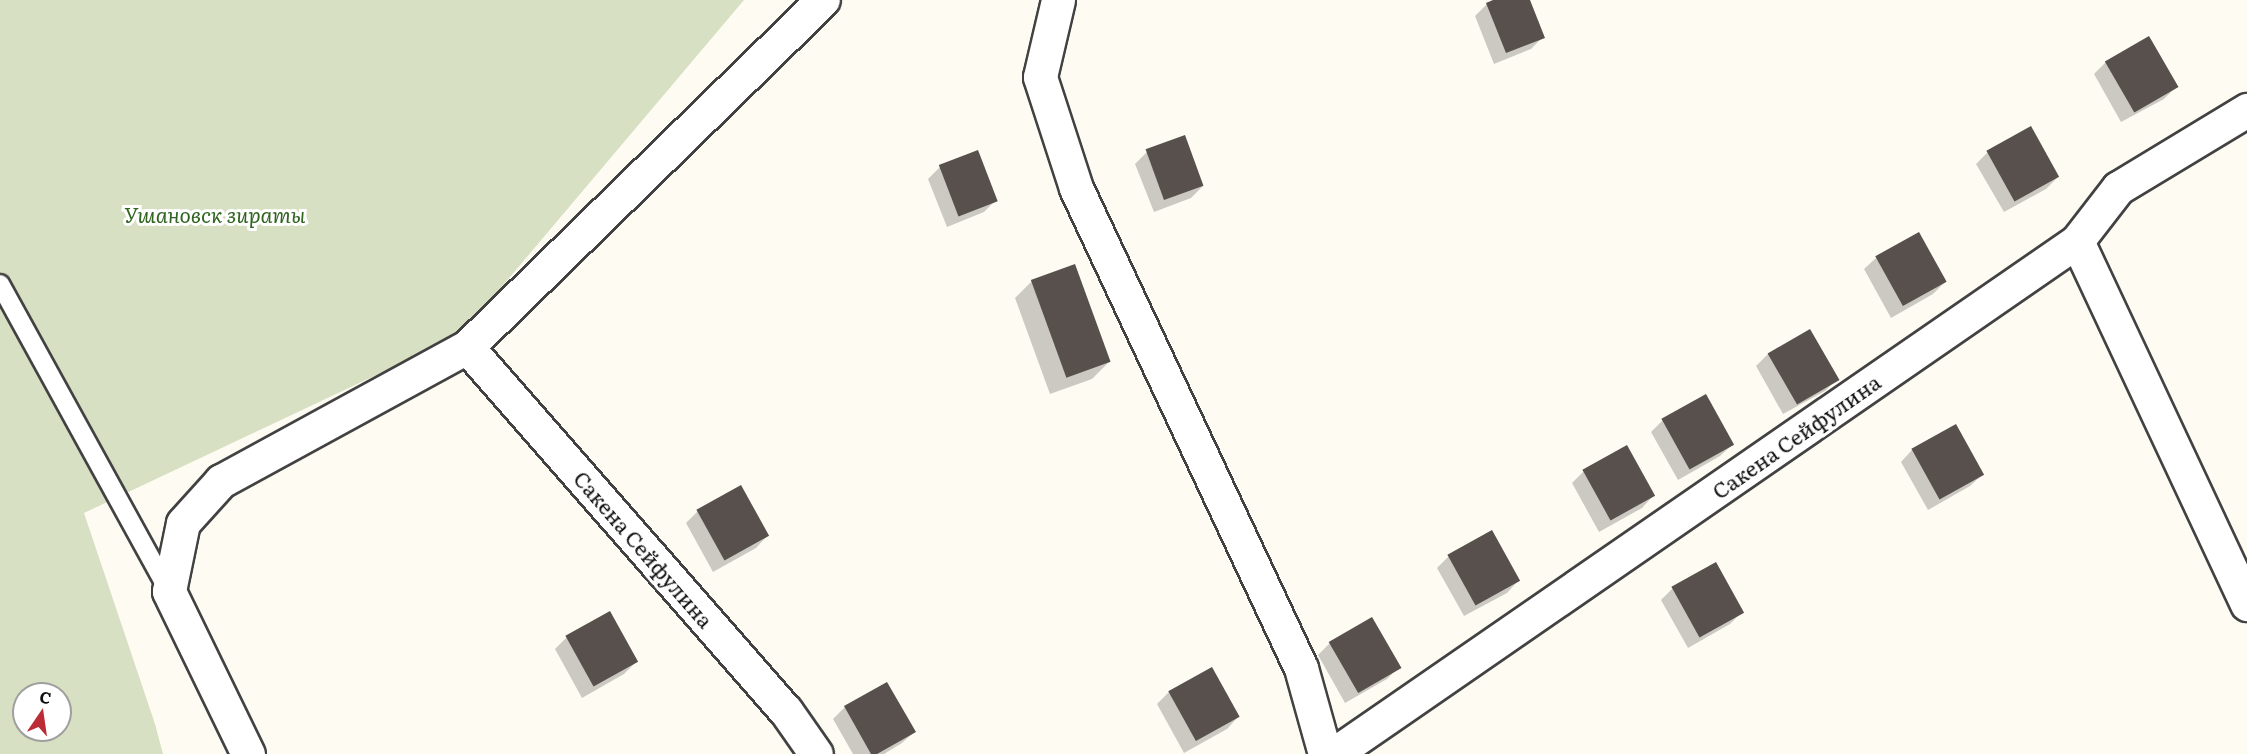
<!DOCTYPE html>
<meta charset="utf-8">
<style>
body{margin:0}
#map{position:relative;width:2247px;height:754px;overflow:hidden;background:#fefcf2;font-family:Literata,serif}
div>[style]{position:absolute}
[style*='--x']{left:calc(var(--x)*1px);top:calc(var(--y)*1px);width:calc(var(--w)*1px);rotate:calc(var(--a)*1deg)}
.cemetery>*{inset:0;background:#d8e0c3}
.shadow>*{inset:0;background:#0003}
.building>*{inset:0;background:#57504c;transform-origin:0 0}
.roads{filter:drop-shadow(2px 0 #424242) drop-shadow(-2px 0 #424242) drop-shadow(0 2px #424242) drop-shadow(0 -2px #424242)}
.lane>*{height:18px;margin:-9px;padding:0 9px;transform-origin:9px;border-radius:9px;background:#fff}
.street>*{height:33px;margin:-16.5px;padding:0 16.5px;transform-origin:16.5px;border-radius:16.5px;background:#fff}
span{translate:-50% -50%;white-space:nowrap;text-align:center;line-height:1.15;-webkit-text-stroke:6px #fff;paint-order:stroke}
.park-label{font-size:21px;color:#316521;font-style:italic}
.street-label{font-size:21px;color:#0f0f0f}
.north{position:absolute;left:12px;top:682px;width:60px;height:60px;box-sizing:border-box;background:#fff;border:2px solid #9f9f9f;border-radius:50%;rotate:13deg;font-size:16px;font-weight:700;line-height:24px;text-align:center;color:#0f0f0f}
.north::after{content:'';display:block;margin:auto;width:21px;height:27px;background:#bb2c36;clip-path:polygon(50% 0,100% 100%,50% 72%,0 100%)}
</style>
<div id="map">
<div class="cemetery">
<i style="clip-path:polygon(evenodd,0 0,744px 0,461px 335px,84px 513px,155px 724px,163px 754px,0 754px,0 0,24px 694px,60px 694px,60px 730px,24px 730px,24px 694px)"></i>
</div>
<div class="shadow">
<i style="clip-path:polygon(1497px 0,1528px 0,1543px 37px,1531px 49px,1494px 64px,1475px 16px,1487px 4px)"></i>
<i style="clip-path:polygon(2106px 62px,2176px 87px,2164px 99px,2121px 122px,2094px 74px)"></i>
<i style="clip-path:polygon(1184px 137px,1203px 186px,1191px 198px,1154px 212px,1135px 164px,1147px 152px)"></i>
<i style="clip-path:polygon(1988px 152px,2058px 177px,2046px 189px,2004px 212px,1976px 164px)"></i>
<i style="clip-path:polygon(940px 167px,996px 200px,984px 212px,947px 227px,928px 179px)"></i>
<i style="clip-path:polygon(1918px 234px,1945px 282px,1933px 294px,1891px 318px,1864px 269px,1876px 258px)"></i>
<i style="clip-path:polygon(1032px 281px,1109px 362px,1092px 379px,1050px 394px,1015px 298px)"></i>
<i style="clip-path:polygon(1810px 331px,1837px 379px,1825px 391px,1783px 414px,1756px 366px,1767px 355px)"></i>
<i style="clip-path:polygon(1663px 420px,1732px 445px,1720px 456px,1678px 480px,1651px 432px)"></i>
<i style="clip-path:polygon(1955px 426px,1982px 475px,1970px 486px,1928px 510px,1901px 462px,1912px 450px)"></i>
<i style="clip-path:polygon(1584px 471px,1653px 496px,1642px 508px,1599px 532px,1572px 483px)"></i>
<i style="clip-path:polygon(698px 511px,767px 536px,756px 548px,713px 572px,686px 523px)"></i>
<i style="clip-path:polygon(1449px 556px,1518px 581px,1507px 593px,1464px 616px,1437px 568px)"></i>
<i style="clip-path:polygon(1673px 588px,1742px 612px,1730px 624px,1688px 648px,1661px 600px)"></i>
<i style="clip-path:polygon(609px 613px,636px 662px,624px 674px,582px 698px,555px 649px,567px 637px)"></i>
<i style="clip-path:polygon(1330px 643px,1399px 667px,1387px 679px,1345px 703px,1318px 655px)"></i>
<i style="clip-path:polygon(1169px 692px,1238px 717px,1227px 729px,1184px 753px,1157px 704px)"></i>
<i style="clip-path:polygon(845px 707px,914px 732px,902px 743px,884px 754px,853px 754px,833px 719px)"></i>
</div>
<div class="building">
<i style="clip-path:polygon(1493px 0,1530px 0,1545px 38px,1506px 53px,1486px 3px)"></i>
<i style="left:2149px;top:36px;width:59px;height:51px;rotate:60deg"></i>
<i style="left:2031px;top:126px;width:58px;height:51px;rotate:61deg"></i>
<i style="left:1185px;top:135px;width:54px;height:42px;rotate:70deg"></i>
<i style="left:978px;top:150px;width:55px;height:42px;rotate:69deg"></i>
<i style="left:1919px;top:232px;width:57px;height:50px;rotate:61deg"></i>
<i style="left:1075px;top:264px;width:104px;height:47px;rotate:70deg"></i>
<i style="left:1810px;top:329px;width:59px;height:49px;rotate:60deg"></i>
<i style="left:1706px;top:394px;width:58px;height:51px;rotate:61deg"></i>
<i style="left:1956px;top:424px;width:58px;height:51px;rotate:61deg"></i>
<i style="left:1627px;top:445px;width:58px;height:51px;rotate:61deg"></i>
<i style="left:741px;top:485px;width:58px;height:51px;rotate:61deg"></i>
<i style="left:1492px;top:530px;width:58px;height:51px;rotate:61deg"></i>
<i style="left:1716px;top:562px;width:58px;height:51px;rotate:61deg"></i>
<i style="left:610px;top:611px;width:58px;height:51px;rotate:61deg"></i>
<i style="left:1372px;top:617px;width:59px;height:50px;rotate:60deg"></i>
<i style="left:1212px;top:667px;width:57px;height:50px;rotate:61deg"></i>
<i style="clip-path:polygon(887px 682px,916px 732px,877px 754px,871px 754px,844px 706px)"></i>
</div>
<div class="roads">
<div class="lane">
<i style="--x:0;--y:284;--w:348;--a:61.2"></i>
</div>
<div class="street">
<i style="--x:1058;--y:0;--w:79;--a:103.2"></i>
<i style="--x:1040;--y:77;--w:117;--a:72"></i>
<i style="--x:1076;--y:188;--w:530;--a:64.89"></i>
<i style="--x:1301;--y:668;--w:89;--a:74.4"></i>
<i style="--x:2077;--y:241;--w:401;--a:64.9"></i>
<i style="--x:467;--y:347;--w:484;--a:48.8"></i>
<i style="--x:786;--y:711;--w:52;--a:55.1"></i>
<i style="--x:248;--y:754;--w:181;--a:-115.9"></i>
<i style="--x:169;--y:591;--w:69;--a:-78.4"></i>
<i style="--x:183;--y:523;--w:57;--a:-47.9"></i>
<i style="--x:221;--y:481;--w:280;--a:-28.6"></i>
<i style="--x:467;--y:347;--w:497;--a:-44.3"></i>
<i style="--x:1334;--y:754;--w:903;--a:-34.62"></i>
<i style="--x:2077;--y:241;--w:67;--a:-52.3"></i>
<i style="--x:2118;--y:188;--w:151;--a:-31.2"></i>
</div>
</div>
<div class="park-label">
<span style="left:215px;top:214px">Ушановск зираты</span>
</div>
<div class="street-label">
<span style="left:1796px;top:436px;rotate:-35deg">Сакена Сейфулина</span>
<span style="left:644px;top:549px;rotate:49deg">Сакена Сейфулина</span>
</div>
<div class="north">С</div>
</div>
